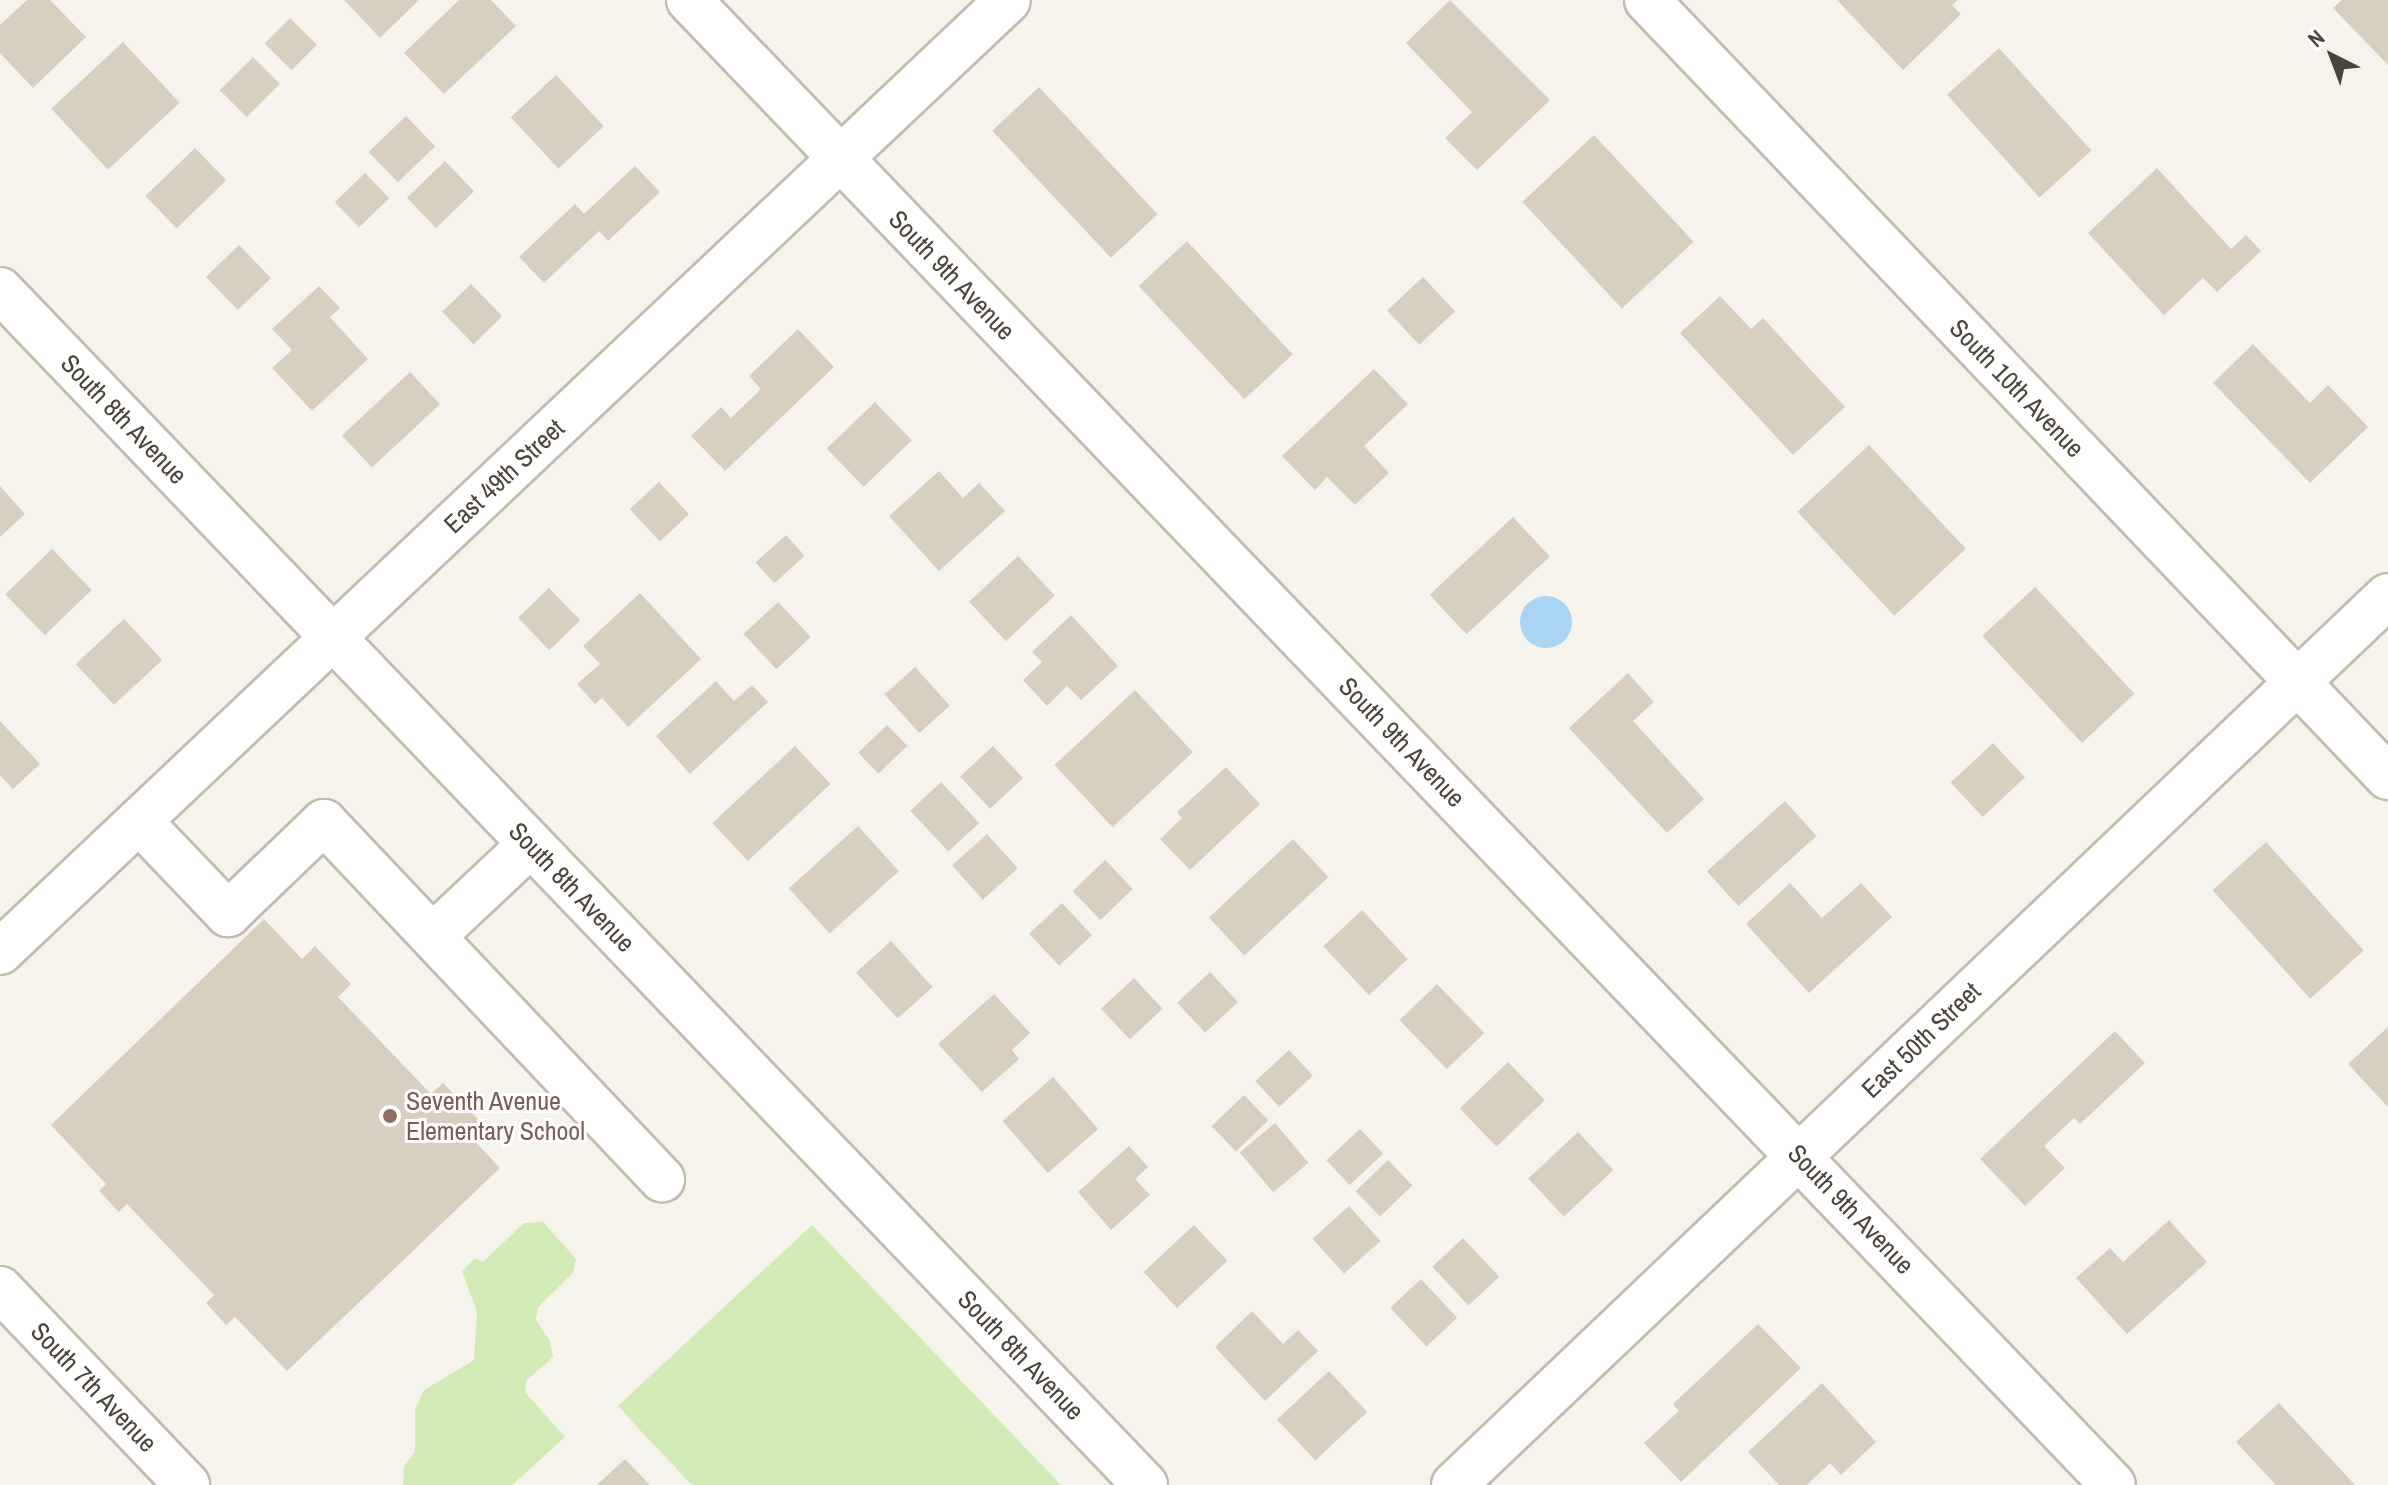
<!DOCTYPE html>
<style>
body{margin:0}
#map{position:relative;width:2388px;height:1485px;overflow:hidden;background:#f6f3ec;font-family:"Archivo Narrow",sans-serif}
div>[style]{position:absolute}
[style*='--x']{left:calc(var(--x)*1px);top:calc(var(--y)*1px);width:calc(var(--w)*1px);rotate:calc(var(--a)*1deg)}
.green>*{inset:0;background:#d2eab5}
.water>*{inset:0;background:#a9d4f2}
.round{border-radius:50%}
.building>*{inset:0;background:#d8cfc1;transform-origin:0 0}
.roads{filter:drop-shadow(2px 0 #c2bbae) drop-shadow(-2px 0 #c2bbae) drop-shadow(0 2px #c2bbae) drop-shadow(0 -2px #c2bbae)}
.minor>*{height:44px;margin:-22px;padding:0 22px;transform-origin:22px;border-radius:22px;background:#fff}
.dots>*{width:22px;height:22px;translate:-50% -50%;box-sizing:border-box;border:4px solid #fff;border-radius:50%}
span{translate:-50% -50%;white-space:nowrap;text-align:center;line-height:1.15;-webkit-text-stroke:6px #fff;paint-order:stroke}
.street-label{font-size:26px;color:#4b4439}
.education-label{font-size:26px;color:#785e54}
.left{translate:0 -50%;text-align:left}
.north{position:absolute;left:2292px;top:16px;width:80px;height:80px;-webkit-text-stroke:6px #fff;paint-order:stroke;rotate:318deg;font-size:22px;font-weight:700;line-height:32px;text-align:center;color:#4b4439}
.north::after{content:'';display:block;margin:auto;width:28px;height:36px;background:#4b4439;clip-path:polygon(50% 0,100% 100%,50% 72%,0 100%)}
</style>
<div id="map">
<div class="green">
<i style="clip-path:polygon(543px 1222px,576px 1259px,573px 1273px,538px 1307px,536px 1320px,550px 1341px,553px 1357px,526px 1381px,525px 1392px,565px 1437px,512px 1485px,403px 1485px,404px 1466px,415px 1452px,415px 1410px,424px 1390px,474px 1360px,477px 1312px,462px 1271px,475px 1258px,483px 1262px,524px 1223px)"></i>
<i style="clip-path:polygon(812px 1225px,1061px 1485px,692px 1485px,639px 1429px,618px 1406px)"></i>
</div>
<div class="water">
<i class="round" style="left:1520px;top:596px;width:52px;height:52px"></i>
</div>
<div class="building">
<i style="clip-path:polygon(27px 0,50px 0,86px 37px,33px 88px,0 53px,0 25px)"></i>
<i style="clip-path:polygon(344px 0,419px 0,380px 38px)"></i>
<i style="clip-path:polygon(459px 0,491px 0,516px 26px,444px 94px,404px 53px)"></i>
<i style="clip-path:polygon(1450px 0,1550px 100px,1477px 170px,1445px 138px,1472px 112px,1406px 43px)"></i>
<i style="clip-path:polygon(1837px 0,1958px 0,1952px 5px,1961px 14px,1903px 70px)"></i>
<i style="clip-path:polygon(2342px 0,2388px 0,2388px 65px,2333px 8px)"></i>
<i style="left:290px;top:18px;width:38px;height:36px;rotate:45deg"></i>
<i style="left:123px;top:42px;width:83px;height:98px;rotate:47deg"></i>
<i style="left:1999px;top:48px;width:138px;height:70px;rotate:48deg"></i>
<i style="left:253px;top:57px;width:38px;height:47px;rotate:45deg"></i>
<i style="left:556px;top:75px;width:70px;height:62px;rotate:47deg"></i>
<i style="left:1039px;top:87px;width:174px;height:64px;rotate:47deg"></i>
<i style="left:406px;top:116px;width:42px;height:52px;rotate:46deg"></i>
<i style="left:1594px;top:135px;width:146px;height:98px;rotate:47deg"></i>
<i style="left:195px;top:148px;width:45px;height:69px;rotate:46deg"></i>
<i style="left:445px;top:161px;width:42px;height:53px;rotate:46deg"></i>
<i style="clip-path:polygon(635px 166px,660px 192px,608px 241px,599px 231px,544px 283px,519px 257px,575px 204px,584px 214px)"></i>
<i style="clip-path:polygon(2157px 168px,2231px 249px,2246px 235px,2261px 251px,2217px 292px,2203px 278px,2164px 315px,2088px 233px)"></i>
<i style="left:365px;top:173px;width:35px;height:42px;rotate:46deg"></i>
<i style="left:1187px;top:241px;width:155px;height:66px;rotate:47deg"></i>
<i style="left:239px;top:245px;width:46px;height:46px;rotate:46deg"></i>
<i style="left:1423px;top:277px;width:47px;height:49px;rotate:47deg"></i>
<i style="left:471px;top:284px;width:45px;height:40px;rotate:46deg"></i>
<i style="clip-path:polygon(319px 286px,340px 308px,330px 317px,368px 359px,312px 411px,272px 368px,292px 350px,272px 329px)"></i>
<i style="clip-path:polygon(1720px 296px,1751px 329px,1763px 318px,1845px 407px,1793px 455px,1680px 333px)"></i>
<i style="clip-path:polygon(798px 329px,834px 367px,725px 471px,691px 436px,721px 407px,731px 418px,761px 389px,749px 376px)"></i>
<i style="clip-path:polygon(2253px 344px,2310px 403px,2328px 385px,2368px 427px,2310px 483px,2213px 383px)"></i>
<i style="clip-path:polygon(1374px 369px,1408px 404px,1364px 446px,1389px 473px,1355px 505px,1327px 477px,1315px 490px,1282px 456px)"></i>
<i style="left:410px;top:372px;width:44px;height:93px;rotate:47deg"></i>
<i style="left:875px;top:402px;width:53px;height:67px;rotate:46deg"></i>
<i style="left:1869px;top:445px;width:142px;height:98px;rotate:47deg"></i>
<i style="clip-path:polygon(939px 471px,963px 498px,979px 483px,1005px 511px,939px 571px,889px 516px)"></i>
<i style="left:659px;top:482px;width:44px;height:40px;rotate:47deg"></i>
<i style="clip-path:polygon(0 486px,25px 514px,0 537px)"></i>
<i style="left:1513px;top:517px;width:54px;height:114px;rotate:47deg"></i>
<i style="left:786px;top:535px;width:28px;height:41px;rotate:48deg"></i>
<i style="left:52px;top:549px;width:57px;height:65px;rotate:46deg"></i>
<i style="left:1018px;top:556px;width:54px;height:67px;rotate:47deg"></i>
<i style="left:2035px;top:587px;width:146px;height:72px;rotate:47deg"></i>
<i style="left:549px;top:588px;width:45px;height:43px;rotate:46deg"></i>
<i style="clip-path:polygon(640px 593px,701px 659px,628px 727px,602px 698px,595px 704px,577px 684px,600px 664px,583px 646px)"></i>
<i style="left:778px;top:602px;width:48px;height:47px;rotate:47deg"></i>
<i style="clip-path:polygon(1071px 615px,1118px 666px,1081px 700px,1067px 686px,1047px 706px,1023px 680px,1042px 662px,1032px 652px)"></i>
<i style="left:124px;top:619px;width:56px;height:66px;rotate:47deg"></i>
<i style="left:915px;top:667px;width:52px;height:41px;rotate:48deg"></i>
<i style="clip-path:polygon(1628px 673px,1654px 702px,1633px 721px,1704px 799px,1667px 833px,1569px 728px)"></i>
<i style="clip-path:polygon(716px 681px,734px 701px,752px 685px,768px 702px,690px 774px,656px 736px)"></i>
<i style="left:1135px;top:690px;width:85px;height:110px;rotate:47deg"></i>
<i style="clip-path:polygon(0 721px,40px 764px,13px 789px,0 775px)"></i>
<i style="left:887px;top:725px;width:29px;height:40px;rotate:46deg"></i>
<i style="left:1993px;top:743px;width:47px;height:58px;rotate:47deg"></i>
<i style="left:795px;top:746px;width:52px;height:113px;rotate:47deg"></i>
<i style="left:993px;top:746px;width:44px;height:45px;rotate:47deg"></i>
<i style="clip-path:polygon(1226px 767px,1260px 804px,1190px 870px,1160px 839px,1182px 818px,1177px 812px)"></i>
<i style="left:941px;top:782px;width:56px;height:42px;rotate:47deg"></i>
<i style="left:1785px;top:801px;width:47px;height:105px;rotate:48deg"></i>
<i style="left:858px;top:826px;width:61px;height:93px;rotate:48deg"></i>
<i style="left:987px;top:834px;width:46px;height:47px;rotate:48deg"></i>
<i style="left:1293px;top:839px;width:52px;height:115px;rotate:47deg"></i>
<i style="left:2266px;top:842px;width:146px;height:72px;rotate:48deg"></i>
<i style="left:1105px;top:860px;width:40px;height:45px;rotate:46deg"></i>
<i style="clip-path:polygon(1790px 883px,1822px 918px,1861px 883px,1892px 917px,1809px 993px,1746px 924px)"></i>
<i style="left:1062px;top:903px;width:44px;height:45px;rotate:47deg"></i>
<i style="left:1362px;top:910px;width:67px;height:53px;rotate:47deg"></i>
<i style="clip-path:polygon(264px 919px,302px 959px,315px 946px,351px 984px,338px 997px,431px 1094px,443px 1083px,480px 1121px,467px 1133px,500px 1168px,287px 1371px,235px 1317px,226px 1325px,206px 1303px,214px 1295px,127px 1204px,119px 1212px,99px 1191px,106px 1184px,51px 1125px)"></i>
<i style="left:891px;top:941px;width:62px;height:47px;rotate:48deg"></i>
<i style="left:1210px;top:972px;width:41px;height:45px;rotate:47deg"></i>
<i style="left:1134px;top:978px;width:42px;height:45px;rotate:47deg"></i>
<i style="left:1437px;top:984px;width:68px;height:52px;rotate:46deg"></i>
<i style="clip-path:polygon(994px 994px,1030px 1033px,1012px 1050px,1019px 1059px,982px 1092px,938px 1044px)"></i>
<i style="clip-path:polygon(2388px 1027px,2388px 1107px,2348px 1064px)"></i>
<i style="clip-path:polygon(2115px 1031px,2145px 1063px,2080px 1124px,2074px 1118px,2044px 1146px,2065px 1168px,2025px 1206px,1980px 1159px)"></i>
<i style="left:1289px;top:1050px;width:35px;height:46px;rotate:47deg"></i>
<i style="left:1508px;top:1062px;width:53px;height:67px;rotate:46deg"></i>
<i style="left:1053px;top:1077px;width:69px;height:67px;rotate:49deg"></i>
<i style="left:1244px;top:1095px;width:35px;height:45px;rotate:46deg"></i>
<i style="left:1275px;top:1123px;width:52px;height:46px;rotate:50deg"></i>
<i style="left:1360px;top:1129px;width:34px;height:46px;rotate:47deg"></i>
<i style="left:1578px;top:1132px;width:52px;height:68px;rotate:47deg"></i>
<i style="clip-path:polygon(1129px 1146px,1148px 1167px,1135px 1179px,1150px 1195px,1111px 1230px,1078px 1192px)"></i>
<i style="left:1388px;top:1160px;width:35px;height:45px;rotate:46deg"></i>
<i style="left:1349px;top:1206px;width:47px;height:49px;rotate:48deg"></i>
<i style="clip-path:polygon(2169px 1220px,2207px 1262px,2127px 1334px,2076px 1278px,2110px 1248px,2123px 1262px)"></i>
<i style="left:1194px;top:1225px;width:49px;height:69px;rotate:47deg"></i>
<i style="left:1463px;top:1238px;width:53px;height:42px;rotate:47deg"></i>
<i style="left:1421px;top:1279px;width:53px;height:42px;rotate:47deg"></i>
<i style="clip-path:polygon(1252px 1311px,1283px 1344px,1298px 1330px,1318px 1351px,1265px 1401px,1215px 1347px)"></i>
<i style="clip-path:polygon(1758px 1324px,1801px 1368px,1681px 1482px,1644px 1443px,1679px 1411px,1673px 1404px)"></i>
<i style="left:1329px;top:1371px;width:56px;height:71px;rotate:47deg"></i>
<i style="clip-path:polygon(1822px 1383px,1876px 1442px,1841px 1475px,1830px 1463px,1807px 1485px,1779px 1485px,1748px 1452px)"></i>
<i style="clip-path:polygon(2279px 1403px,2355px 1485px,2276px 1485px,2236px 1442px)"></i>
<i style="clip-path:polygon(625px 1459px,650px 1485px,597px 1485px)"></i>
</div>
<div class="roads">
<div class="minor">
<i style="--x:689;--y:0;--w:2057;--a:46.2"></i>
<i style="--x:1647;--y:0;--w:1074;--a:46.36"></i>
<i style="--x:0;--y:290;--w:1655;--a:46.22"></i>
<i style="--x:139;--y:821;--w:129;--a:46.3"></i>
<i style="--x:228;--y:914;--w:133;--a:-43.8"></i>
<i style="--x:324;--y:822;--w:492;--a:46.6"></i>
<i style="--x:433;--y:936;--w:134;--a:-43.2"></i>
<i style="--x:0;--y:952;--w:1386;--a:-43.36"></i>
<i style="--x:0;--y:1289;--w:271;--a:46.3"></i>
<i style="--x:1454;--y:1485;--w:1289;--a:-43.59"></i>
</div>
</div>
<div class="dots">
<i style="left:390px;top:1116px;background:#8d6e63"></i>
</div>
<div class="street-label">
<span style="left:952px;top:275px;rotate:46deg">South 9th Avenue</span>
<span style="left:2017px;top:388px;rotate:46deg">South 10th Avenue</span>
<span style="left:124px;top:419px;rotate:46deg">South 8th Avenue</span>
<span style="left:504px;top:476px;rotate:-43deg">East 49th Street</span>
<span style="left:1402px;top:742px;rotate:46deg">South 9th Avenue</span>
<span style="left:572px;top:887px;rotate:46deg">South 8th Avenue</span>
<span style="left:1921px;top:1040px;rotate:-44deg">East 50th Street</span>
<span style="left:1851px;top:1209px;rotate:46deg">South 9th Avenue</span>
<span style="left:1021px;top:1355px;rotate:46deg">South 8th Avenue</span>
<span style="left:94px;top:1387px;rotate:46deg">South 7th Avenue</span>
</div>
<div class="education-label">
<span class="left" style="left:406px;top:1116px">Seventh Avenue<br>Elementary School</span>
</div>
<div class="north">N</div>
</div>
